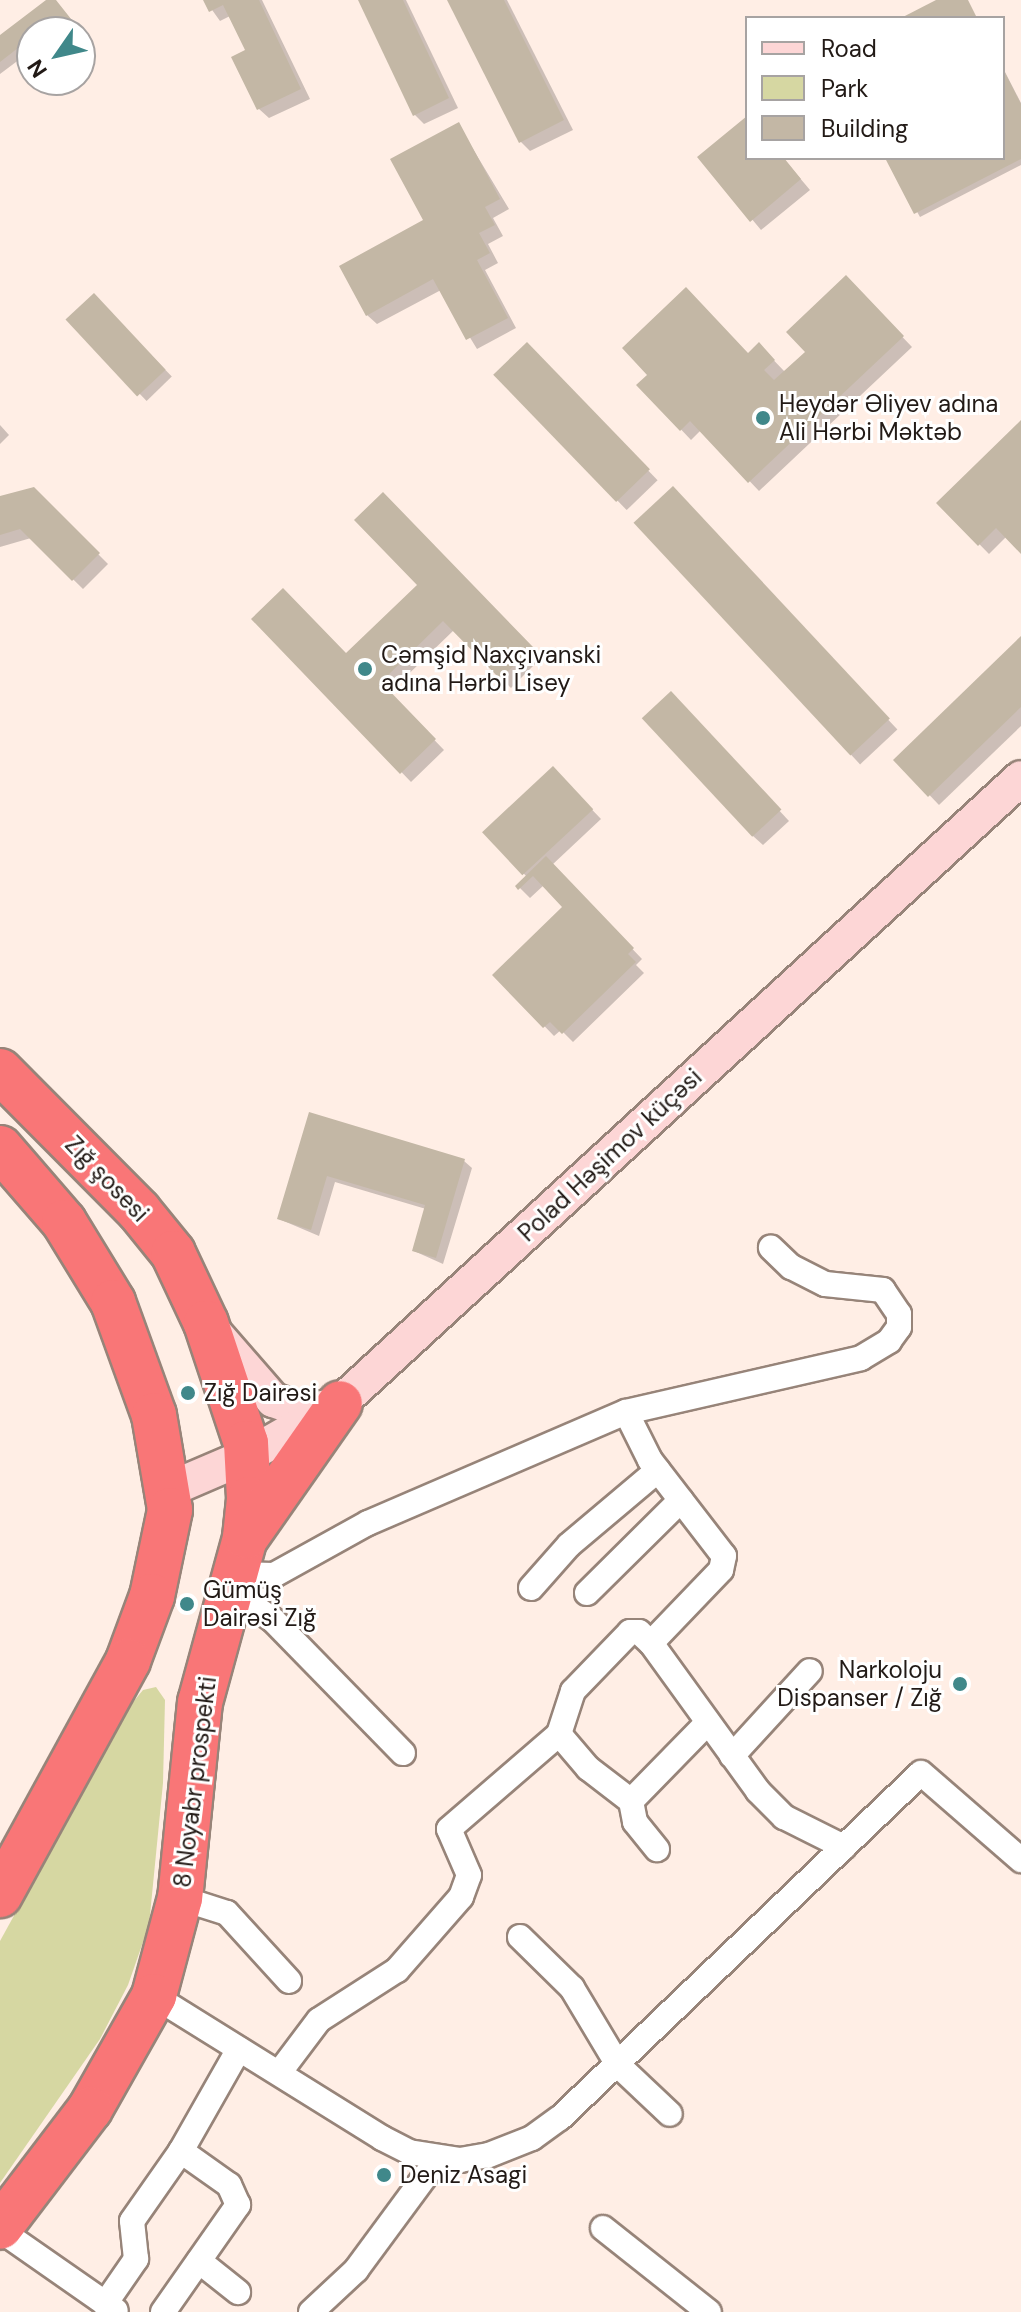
<!DOCTYPE html>
<meta charset="utf-8">
<style>
body{margin:0}
#map{position:relative;width:1021px;height:2312px;overflow:hidden;background:#ffeee5;font-family:"DM Sans",sans-serif}
div>[style]{position:absolute}
[style*='--x']{left:calc(var(--x)*1px);top:calc(var(--y)*1px);width:calc(var(--w)*1px);rotate:calc(var(--a)*1deg)}
.green>*{inset:0;background:#d6d7a2}
.shadow>*{inset:0;background:#0003;transform-origin:0 0}
.building>*{inset:0;background:#c3b7a5;transform-origin:0 0}
.roads{filter:drop-shadow(2px 0 #978479) drop-shadow(-2px 0 #978479) drop-shadow(0 2px #978479) drop-shadow(0 -2px #978479)}
.street>*{height:24px;margin:-12px;padding:0 12px;transform-origin:12px;border-radius:12px;background:#fff}
.secondary>*{height:34px;margin:-17px;padding:0 17px;transform-origin:17px;border-radius:17px;background:#fdd6d6}
.highway>*{height:44px;margin:-22px;padding:0 22px;transform-origin:22px;border-radius:22px;background:#f97677}
.dots>*{width:22px;height:22px;translate:-50% -50%;box-sizing:border-box;border:4px solid #fff;border-radius:50%}
span{translate:-50% -50%;white-space:nowrap;text-align:center;line-height:1.15;-webkit-text-stroke:6px #fff;paint-order:stroke}
.poi-label{font-size:24px;color:#221a16}
.left{translate:0 -50%;text-align:left}
.right{translate:-100% -50%;text-align:right}
.street-label{font-size:24px;color:#221a16}
.legend{position:absolute;left:745px;top:16px;width:260px;height:144px;box-sizing:border-box;background:#fff;border:2px solid #a7a3a2;margin:0;padding:10px 14px;list-style:none;font-size:24px;color:#221a16}
.legend li{display:flex;align-items:center;gap:16px;height:40px}
.legend b{width:40px;border:2px solid #a7a3a2}
.north{position:absolute;left:16px;top:16px;width:80px;height:80px;box-sizing:border-box;background:#fff;border:2px solid #a7a3a2;border-radius:50%;rotate:236deg;font-size:22px;font-weight:700;line-height:32px;text-align:center;color:#221a16}
.north::after{content:'';display:block;margin:auto;width:28px;height:36px;background:#40888a;clip-path:polygon(50% 0,100% 100%,50% 72%,0 100%)}
</style>
<div id="map">
<div class="green">
<i style="clip-path:polygon(156px 1687px,165px 1700px,163px 1783px,149px 1925px,128px 1985px,100px 2039px,0 2183px,0 1941px,129px 1707px,143px 1690px)"></i>
</div>
<div class="shadow">
<i style="clip-path:polygon(49px 0,59px 5px,80px 32px,32px 32px,32px 50px,0 74px,0 38px)"></i>
<i style="clip-path:polygon(205px 0,262px 0,310px 99px,269px 118px,259px 109px,248px 51px,230px 16px,220px 21px)"></i>
<i style="clip-path:polygon(360px 0,406px 0,458px 108px,424px 124px,414px 114px)"></i>
<i style="clip-path:polygon(449px 0,507px 0,573px 130px,530px 151px,520px 141px)"></i>
<i style="clip-path:polygon(1003px 68px,1021px 103px,1021px 165px,920px 217px,887px 158px,1003px 158px)"></i>
<i style="clip-path:polygon(747px 118px,747px 158px,783px 158px,810px 190px,761px 230px,700px 157px)"></i>
<i style="clip-path:polygon(458px 124px,509px 209px,493px 218px,503px 236px,488px 244px,498px 263px,485px 270px,516px 328px,477px 349px,441px 290px,377px 324px,367px 315px,425px 221px)"></i>
<i style="clip-path:polygon(846px 278px,912px 347px,759px 491px,701px 430px,691px 440px,639px 385px,748px 355px,759px 345px,785px 372px,808px 352px)"></i>
<i style="left:94px;top:296px;width:112px;height:35px;rotate:46deg"></i>
<i style="left:527px;top:345px;width:188px;height:43px;rotate:46deg"></i>
<i style="clip-path:polygon(1021px 423px,1021px 551px,1007px 536px,989px 554px,939px 503px)"></i>
<i style="clip-path:polygon(0 425px,9px 435px,0 444px)"></i>
<i style="clip-path:polygon(33px 489px,108px 564px,83px 589px,31px 538px,0 547px,0 498px)"></i>
<i style="left:673px;top:489px;width:329px;height:51px;rotate:47deg"></i>
<i style="clip-path:polygon(383px 495px,541px 658px,511px 688px,454px 630px,389px 693px,444px 750px,411px 782px,254px 619px,346px 656px,420px 585px)"></i>
<i style="clip-path:polygon(1021px 639px,1021px 726px,939px 805px,896px 760px)"></i>
<i style="clip-path:polygon(680px 704px,789px 821px,763px 845px,753px 836px)"></i>
<i style="clip-path:polygon(553px 769px,601px 819px,552px 865px,642px 959px,636px 965px,644px 973px,573px 1042px,561px 1030px,554px 1036px,495px 975px,565px 907px,544px 885px,530px 898px,518px 886px,527px 877px,485px 832px)"></i>
<i style="clip-path:polygon(311px 1114px,464px 1161px,472px 1168px,443px 1264px,414px 1251px,426px 1209px,335px 1182px,319px 1236px,279px 1219px)"></i>
</div>
<div class="building">
<i style="clip-path:polygon(46px 0,56px 0,75px 24px,64px 32px,32px 32px,32px 47px,27px 41px,0 62px,0 35px)"></i>
<i style="clip-path:polygon(203px 0,259px 0,301px 89px,257px 110px,231px 57px,245px 50px,223px 5px,209px 12px)"></i>
<i style="clip-path:polygon(358px 0,403px 0,449px 98px,413px 116px)"></i>
<i style="clip-path:polygon(447px 0,504px 0,564px 120px,519px 143px)"></i>
<i style="clip-path:polygon(936px 0,968px 0,977px 18px,901px 18px)"></i>
<i style="clip-path:polygon(1003px 69px,1021px 104px,1021px 159px,914px 214px,885px 158px,1003px 158px)"></i>
<i style="clip-path:polygon(747px 116px,747px 158px,784px 158px,801px 179px,750px 222px,697px 157px)"></i>
<i style="clip-path:polygon(459px 122px,500px 199px,485px 207px,495px 225px,479px 233px,490px 253px,477px 260px,508px 318px,466px 340px,433px 279px,366px 316px,339px 266px,423px 220px,390px 159px)"></i>
<i style="clip-path:polygon(846px 275px,904px 336px,748px 483px,690px 421px,680px 431px,636px 385px,647px 375px,622px 348px,686px 287px,748px 353px,759px 342px,775px 360px,764px 370px,774px 380px,805px 352px,786px 332px)"></i>
<i style="left:94px;top:293px;width:105px;height:39px;rotate:47deg"></i>
<i style="left:527px;top:342px;width:177px;height:47px;rotate:46deg"></i>
<i style="clip-path:polygon(1021px 420px,1021px 554px,996px 528px,978px 546px,936px 503px)"></i>
<i style="left:673px;top:486px;width:318px;height:54px;rotate:47deg"></i>
<i style="clip-path:polygon(34px 487px,100px 553px,72px 581px,20px 529px,0 535px,0 496px)"></i>
<i style="clip-path:polygon(383px 492px,533px 647px,500px 679px,443px 621px,381px 682px,436px 739px,400px 774px,251px 619px,283px 588px,346px 653px,417px 585px,354px 520px)"></i>
<i style="clip-path:polygon(1021px 636px,1021px 707px,928px 797px,893px 760px)"></i>
<i style="left:671px;top:691px;width:162px;height:40px;rotate:47deg"></i>
<i style="left:553px;top:766px;width:59px;height:97px;rotate:47deg"></i>
<i style="clip-path:polygon(546px 856px,634px 948px,628px 954px,636px 962px,562px 1034px,550px 1022px,543px 1028px,492px 975px,562px 907px,533px 876px,518px 890px,515px 886px)"></i>
<i style="clip-path:polygon(309px 1112px,465px 1159px,436px 1258px,412px 1251px,425px 1205px,327px 1176px,311px 1230px,277px 1219px)"></i>
</div>
<div class="roads">
<div class="street">
<i style="--x:626;--y:1412;--w:54;--a:63.4"></i>
<i style="--x:650;--y:1460;--w:121;--a:52.4"></i>
<i style="--x:724;--y:1556;--w:14;--a:102"></i>
<i style="--x:721;--y:1570;--w:101;--a:133.8"></i>
<i style="--x:234;--y:1574;--w:40;--a:1.4"></i>
<i style="--x:274;--y:1575;--w:107;--a:-29"></i>
<i style="--x:368;--y:1523;--w:281;--a:-23.3"></i>
<i style="--x:626;--y:1412;--w:241;--a:-12.9"></i>
<i style="--x:861;--y:1358;--w:33;--a:-31"></i>
<i style="--x:889;--y:1341;--w:17;--a:-54"></i>
<i style="--x:899;--y:1327;--w:13;--a:-90"></i>
<i style="--x:899;--y:1314;--w:29;--a:-124"></i>
<i style="--x:883;--y:1290;--w:58;--a:-174.1"></i>
<i style="--x:825;--y:1284;--w:38;--a:-153"></i>
<i style="--x:791;--y:1267;--w:28;--a:-136"></i>
<i style="--x:531;--y:1588;--w:57;--a:-48.5"></i>
<i style="--x:569;--y:1545;--w:116;--a:-40.1"></i>
<i style="--x:229;--y:1589;--w:54;--a:35.2"></i>
<i style="--x:273;--y:1620;--w:186;--a:45.7"></i>
<i style="--x:587;--y:1593;--w:132;--a:-44.7"></i>
<i style="--x:559;--y:1734;--w:45;--a:49.5"></i>
<i style="--x:588;--y:1768;--w:54;--a:37.5"></i>
<i style="--x:631;--y:1801;--w:21;--a:79"></i>
<i style="--x:635;--y:1822;--w:35;--a:51"></i>
<i style="--x:732;--y:1756;--w:115;--a:-47.5"></i>
<i style="--x:631;--y:1801;--w:110;--a:-45.7"></i>
<i style="--x:180;--y:1898;--w:49;--a:17.7"></i>
<i style="--x:227;--y:1913;--w:92;--a:47.6"></i>
<i style="--x:520;--y:1937;--w:73;--a:44.4"></i>
<i style="--x:572;--y:1988;--w:90;--a:59.1"></i>
<i style="--x:618;--y:2065;--w:71;--a:43.3"></i>
<i style="--x:154;--y:1996;--w:269;--a:31.9"></i>
<i style="--x:382;--y:2138;--w:30;--a:27"></i>
<i style="--x:409;--y:2152;--w:52;--a:8.9"></i>
<i style="--x:460;--y:2160;--w:29;--a:-10"></i>
<i style="--x:489;--y:2155;--w:46;--a:-21.6"></i>
<i style="--x:532;--y:2138;--w:34;--a:-36"></i>
<i style="--x:560;--y:2118;--w:499;--a:-43.7"></i>
<i style="--x:921;--y:1773;--w:133;--a:41"></i>
<i style="--x:279;--y:2073;--w:66;--a:-53"></i>
<i style="--x:319;--y:2020;--w:93;--a:-32.7"></i>
<i style="--x:397;--y:1970;--w:97;--a:-48.8"></i>
<i style="--x:461;--y:1897;--w:23;--a:-70"></i>
<i style="--x:469;--y:1875;--w:50;--a:-113.5"></i>
<i style="--x:449;--y:1829;--w:145;--a:-40.8"></i>
<i style="--x:559;--y:1734;--w:45;--a:-72"></i>
<i style="--x:573;--y:1691;--w:82;--a:-46"></i>
<i style="--x:630;--y:1632;--w:9;--a:0"></i>
<i style="--x:639;--y:1632;--w:16;--a:43"></i>
<i style="--x:651;--y:1643;--w:183;--a:54.1"></i>
<i style="--x:758;--y:1791;--w:37;--a:45"></i>
<i style="--x:784;--y:1817;--w:67;--a:26.6"></i>
<i style="--x:603;--y:2228;--w:135;--a:38.4"></i>
<i style="--x:0;--y:2230;--w:141;--a:34.9"></i>
<i style="--x:199;--y:2261;--w:50;--a:38.5"></i>
<i style="--x:105;--y:2304;--w:55;--a:-55.4"></i>
<i style="--x:136;--y:2259;--w:38;--a:-96"></i>
<i style="--x:132;--y:2221;--w:85;--a:-55"></i>
<i style="--x:181;--y:2151;--w:117;--a:-60.4"></i>
<i style="--x:163;--y:2312;--w:131;--a:-55"></i>
<i style="--x:238;--y:2205;--w:22;--a:-114"></i>
<i style="--x:229;--y:2185;--w:59;--a:-144.7"></i>
<i style="--x:311;--y:2312;--w:62;--a:-43"></i>
<i style="--x:356;--y:2270;--w:137;--a:-53.6"></i>
</div>
<div class="secondary">
<i style="--x:212;--y:1330;--w:93;--a:48.9"></i>
<i style="--x:273;--y:1400;--w:34;--a:19"></i>
<i style="--x:305;--y:1411;--w:23;--a:-10"></i>
<i style="--x:170;--y:1489;--w:84;--a:-23.2"></i>
<i style="--x:247;--y:1456;--w:107;--a:-29.7"></i>
<i style="--x:340;--y:1403;--w:924;--a:-42.54"></i>
</div>
<div class="highway">
<i style="--x:0;--y:1071;--w:197;--a:45.2"></i>
<i style="--x:139;--y:1211;--w:54;--a:51"></i>
<i style="--x:173;--y:1253;--w:77;--a:64.8"></i>
<i style="--x:206;--y:1323;--w:126;--a:71.6"></i>
<i style="--x:246;--y:1443;--w:56;--a:86.9"></i>
<i style="--x:249;--y:1499;--w:39;--a:96"></i>
<i style="--x:245;--y:1538;--w:170;--a:105.3"></i>
<i style="--x:200;--y:1702;--w:197;--a:95.8"></i>
<i style="--x:180;--y:1898;--w:101;--a:104.9"></i>
<i style="--x:154;--y:1996;--w:130;--a:119.5"></i>
<i style="--x:90;--y:2109;--w:148;--a:127.3"></i>
<i style="--x:0;--y:1148;--w:98;--a:49.1"></i>
<i style="--x:64;--y:1222;--w:94;--a:58.5"></i>
<i style="--x:113;--y:1302;--w:120;--a:70.1"></i>
<i style="--x:154;--y:1415;--w:96;--a:80.4"></i>
<i style="--x:170;--y:1510;--w:88;--a:101.8"></i>
<i style="--x:152;--y:1596;--w:69;--a:110.3"></i>
<i style="--x:128;--y:1661;--w:267;--a:118.7"></i>
<i style="--x:247;--y:1536;--w:162;--a:-55"></i>
</div>
</div>
<div class="dots">
<i style="left:763px;top:418px;background:#40888a"></i>
<i style="left:365px;top:669px;background:#40888a"></i>
<i style="left:188px;top:1393px;background:#40888a"></i>
<i style="left:187px;top:1604px;background:#40888a"></i>
<i style="left:960px;top:1684px;background:#40888a"></i>
<i style="left:384px;top:2175px;background:#40888a"></i>
</div>
<div class="poi-label">
<span class="left" style="left:779px;top:418px">Heydər Əliyev adına<br>Ali Hərbi Məktəb</span>
<span class="left" style="left:381px;top:669px">Cəmşid Naxçıvanski<br>adına Hərbi Lisey</span>
<span class="left" style="left:204px;top:1393px">Zığ Dairəsi</span>
<span class="left" style="left:203px;top:1604px">Gümüş<br>Dairəsi Zığ</span>
<span class="right" style="left:942px;top:1684px">Narkoloju<br>Dispanser / Zığ</span>
<span class="left" style="left:400px;top:2175px">Deniz Asagi</span>
</div>
<div class="street-label">
<span style="left:610px;top:1155px;rotate:-43deg">Polad Həşimov küçəsi</span>
<span style="left:107px;top:1179px;rotate:46deg">Zığ şosesi</span>
<span style="left:195px;top:1782px;rotate:-83deg">8 Noyabr prospekti</span>
</div>
<ul class="legend">
<li><b style="height:10px;background:#fdd6d6"></b>Road</li>
<li><b style="height:22px;background:#d6d7a2"></b>Park</li>
<li><b style="height:22px;background:#c3b7a5"></b>Building</li>
</ul>
<div class="north">N</div>
</div>
